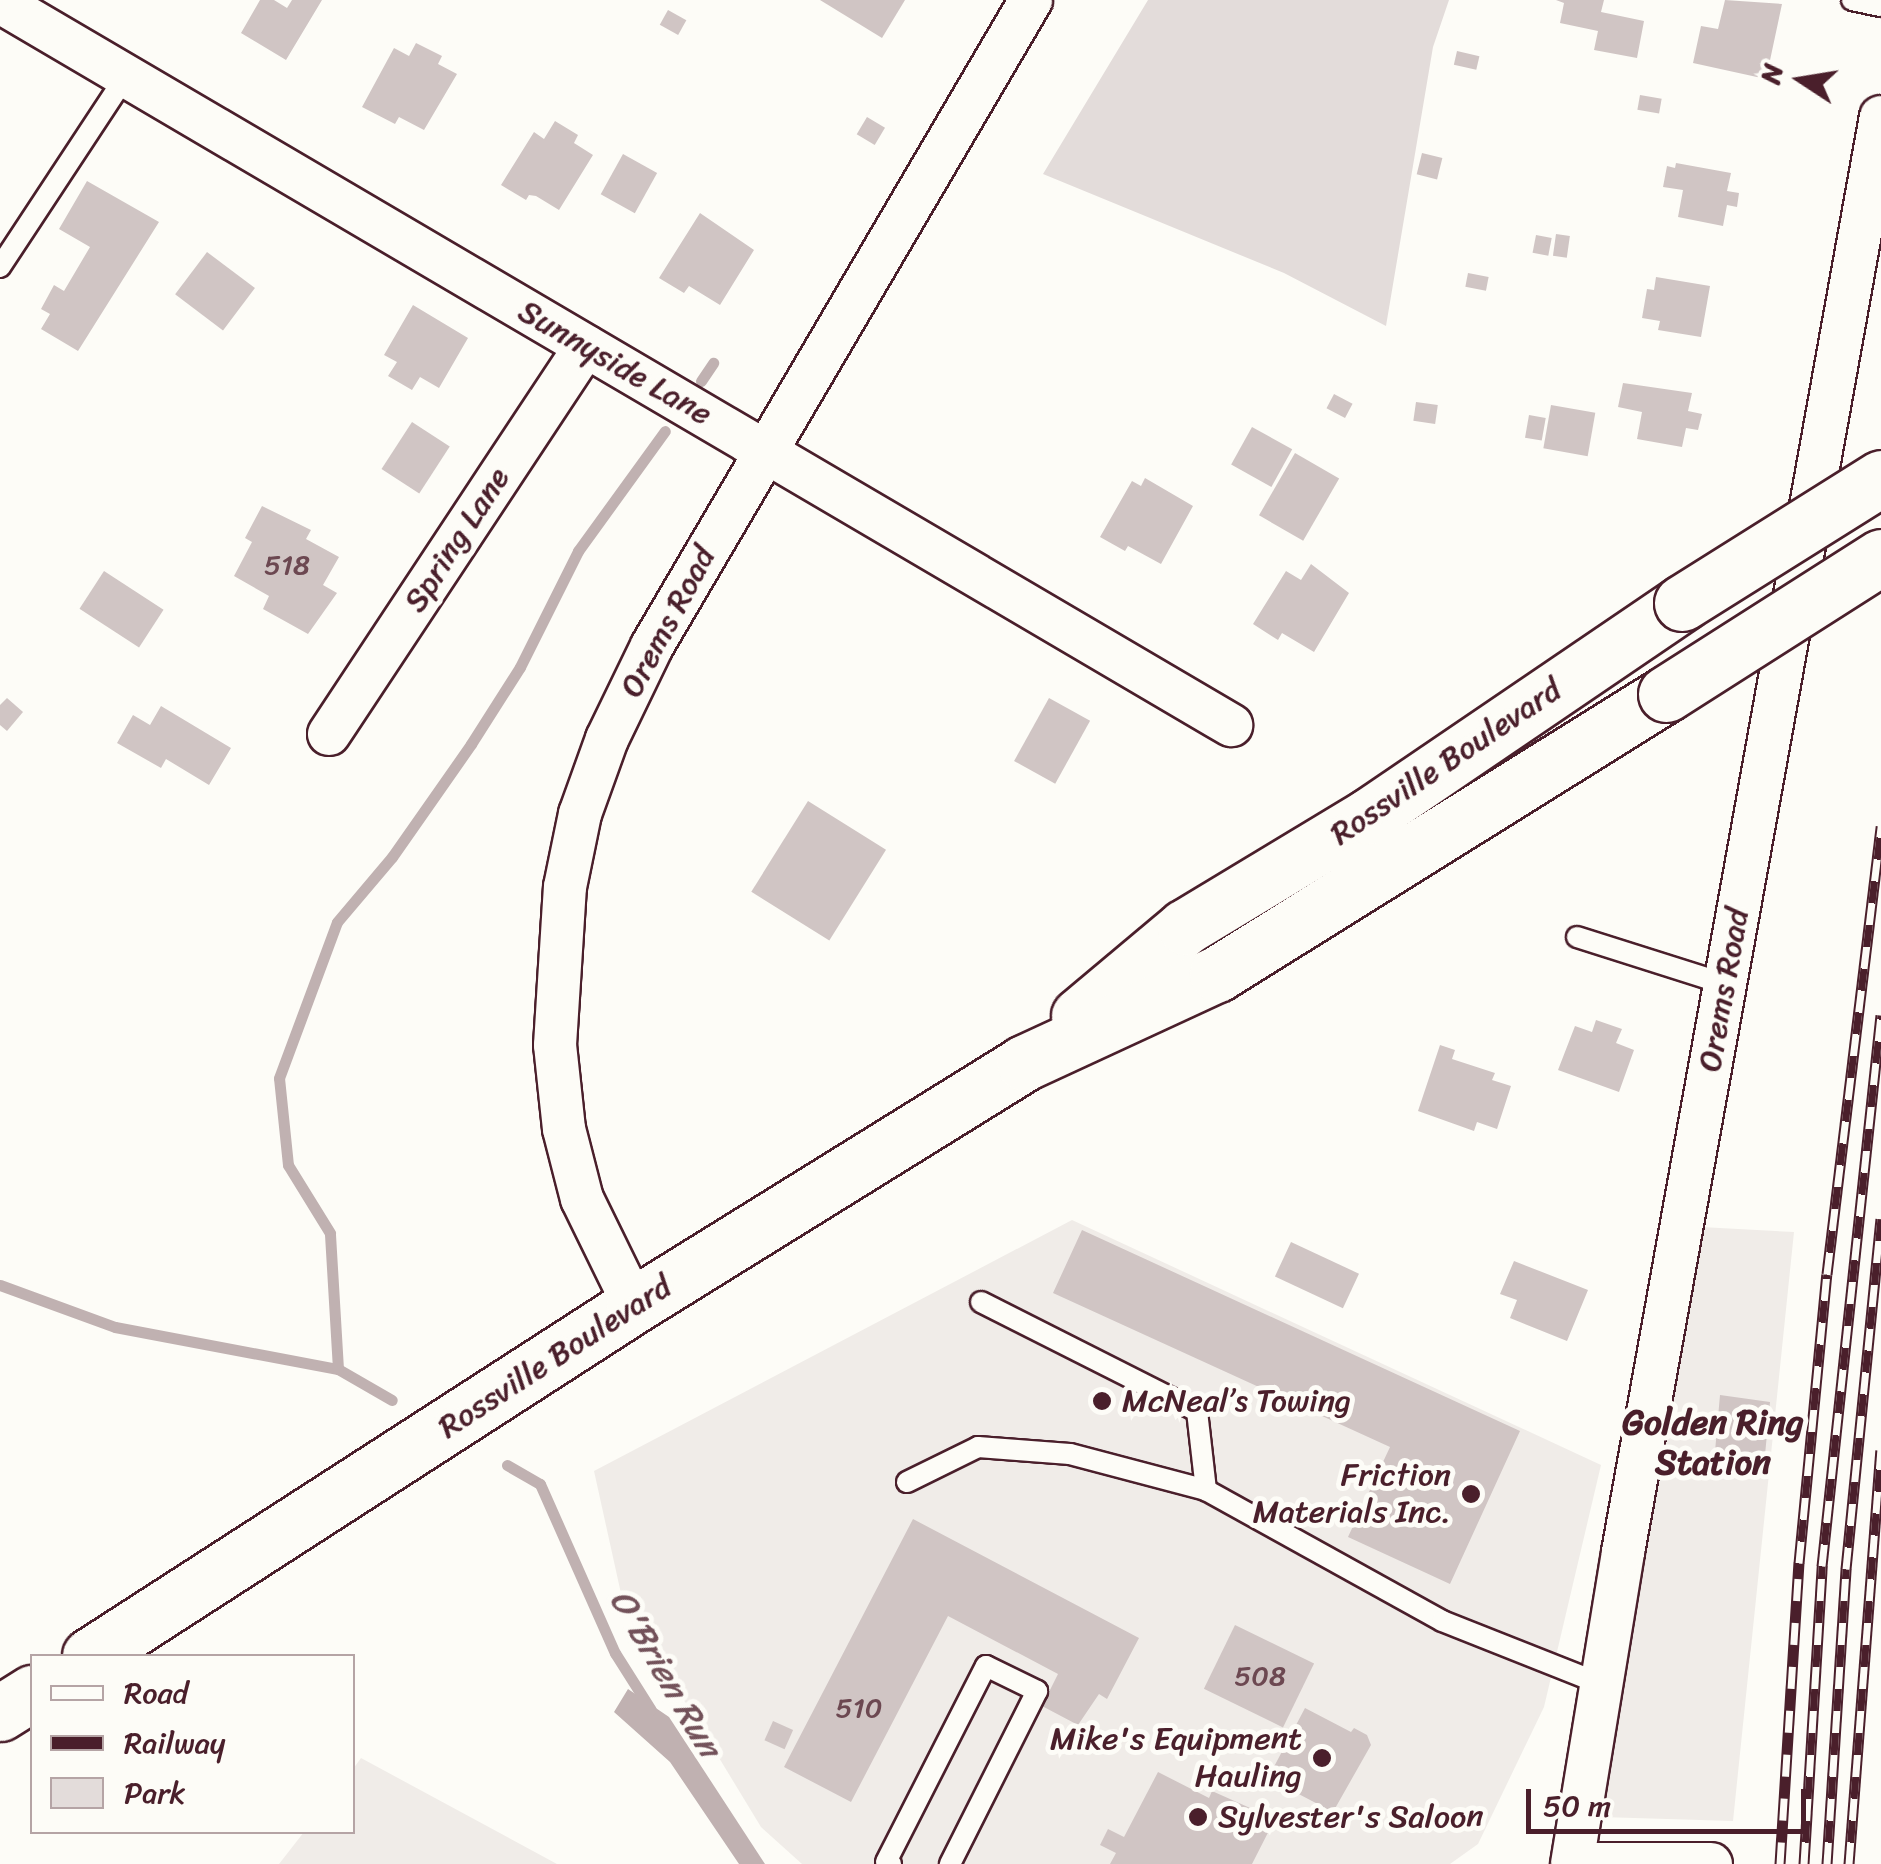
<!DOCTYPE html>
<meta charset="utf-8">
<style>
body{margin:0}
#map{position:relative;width:1881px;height:1864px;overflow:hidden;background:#fdfcf7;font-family:Sriracha,sans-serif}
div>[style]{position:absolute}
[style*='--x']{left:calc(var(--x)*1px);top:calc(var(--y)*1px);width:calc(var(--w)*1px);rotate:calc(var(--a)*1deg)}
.built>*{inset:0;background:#f0ece8}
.green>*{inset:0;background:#e3dcda}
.water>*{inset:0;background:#c0b1b1}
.stream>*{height:11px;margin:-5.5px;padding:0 5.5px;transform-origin:5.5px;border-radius:5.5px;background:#c0b1b1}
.building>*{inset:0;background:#d0c5c4;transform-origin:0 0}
.roads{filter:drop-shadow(2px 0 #4a1f2b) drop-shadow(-2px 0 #4a1f2b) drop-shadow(0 2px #4a1f2b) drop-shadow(0 -2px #4a1f2b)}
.lane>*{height:20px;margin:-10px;padding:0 10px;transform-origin:10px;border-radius:10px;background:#fdfcf7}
.street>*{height:42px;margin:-21px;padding:0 21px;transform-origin:21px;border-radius:21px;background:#fdfcf7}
.secondary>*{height:55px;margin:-27.5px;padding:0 27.5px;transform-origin:27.5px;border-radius:27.5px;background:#fdfcf7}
.rail>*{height:11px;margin-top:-5.5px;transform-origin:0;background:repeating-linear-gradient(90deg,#fdfcf7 0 22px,#4a1f2b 0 44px);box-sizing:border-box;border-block:2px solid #4a1f2b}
.bridges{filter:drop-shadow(2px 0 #4a1f2b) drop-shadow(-2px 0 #4a1f2b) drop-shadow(0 2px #4a1f2b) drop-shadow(0 -2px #4a1f2b)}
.secondary-bridge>*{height:55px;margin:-27.5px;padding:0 27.5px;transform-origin:27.5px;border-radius:27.5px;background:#fdfcf7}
.dots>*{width:28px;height:28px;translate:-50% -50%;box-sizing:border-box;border:5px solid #fdfcf7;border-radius:50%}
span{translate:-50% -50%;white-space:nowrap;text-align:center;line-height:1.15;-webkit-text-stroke:10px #fdfcf7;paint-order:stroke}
.number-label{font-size:28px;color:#6c4851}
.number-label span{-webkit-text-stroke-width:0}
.street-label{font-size:32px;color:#4a1f2b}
.poi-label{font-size:32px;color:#4a1f2b}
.left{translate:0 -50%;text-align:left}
.right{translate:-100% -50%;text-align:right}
.neighbourhood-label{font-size:35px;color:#4a1f2b;font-weight:700}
.water-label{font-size:35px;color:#73525a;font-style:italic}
.legend{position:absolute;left:30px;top:1654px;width:325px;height:180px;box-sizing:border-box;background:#fdfcf7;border:2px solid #b5a4a5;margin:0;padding:12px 18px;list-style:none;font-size:30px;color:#4a1f2b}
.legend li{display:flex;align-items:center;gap:20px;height:50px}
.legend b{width:50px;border:2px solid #b5a4a5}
.north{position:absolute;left:1751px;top:30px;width:100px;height:100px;-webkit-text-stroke:8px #fdfcf7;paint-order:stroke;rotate:282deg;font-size:28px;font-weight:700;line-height:40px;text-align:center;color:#4a1f2b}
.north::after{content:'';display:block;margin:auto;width:35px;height:45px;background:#4a1f2b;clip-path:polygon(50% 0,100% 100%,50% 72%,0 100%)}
.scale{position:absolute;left:1526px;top:1789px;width:280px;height:45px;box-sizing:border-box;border:5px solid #4a1f2b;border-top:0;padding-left:12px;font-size:30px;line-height:35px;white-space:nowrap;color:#4a1f2b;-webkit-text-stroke:8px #fdfcf7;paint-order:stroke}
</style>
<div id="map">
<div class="built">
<i style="clip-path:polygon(1072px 1220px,1601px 1465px,1544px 1707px,1478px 1844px,1450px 1864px,802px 1864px,761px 1827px,622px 1598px,594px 1471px)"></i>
<i style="clip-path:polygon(1701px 1227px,1794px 1232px,1733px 1821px,1601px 1817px)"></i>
<i style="clip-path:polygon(361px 1758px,557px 1864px,279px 1864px,304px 1832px,352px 1832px,353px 1769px)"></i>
</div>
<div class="green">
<i style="clip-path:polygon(1148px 0,1449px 0,1433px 47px,1386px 326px,1284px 273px,1043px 174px)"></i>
</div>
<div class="water">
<i style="clip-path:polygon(628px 1689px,669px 1717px,765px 1864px,739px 1864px,670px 1762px,614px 1712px)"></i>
</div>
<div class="stream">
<i style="--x:701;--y:381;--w:22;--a:-56"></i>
<i style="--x:0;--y:1285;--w:122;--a:20.1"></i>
<i style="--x:115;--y:1327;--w:227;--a:10.7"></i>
<i style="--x:338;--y:1369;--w:62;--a:29.9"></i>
<i style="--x:338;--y:1369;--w:136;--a:-93.4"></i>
<i style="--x:330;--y:1233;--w:80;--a:-121.7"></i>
<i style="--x:288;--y:1165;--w:87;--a:-95.9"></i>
<i style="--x:279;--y:1078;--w:166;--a:-69.6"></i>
<i style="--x:337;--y:922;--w:85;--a:-49.8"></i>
<i style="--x:392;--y:857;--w:138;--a:-55"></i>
<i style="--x:471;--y:744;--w:91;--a:-57.5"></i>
<i style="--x:520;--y:667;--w:130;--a:-63.4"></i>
<i style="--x:578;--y:551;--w:148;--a:-54.1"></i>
<i style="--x:507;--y:1465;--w:38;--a:30"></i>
<i style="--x:540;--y:1484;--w:185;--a:66.1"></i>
<i style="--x:615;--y:1653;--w:67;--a:57.7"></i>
</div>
<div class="building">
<i style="clip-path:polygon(260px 0,274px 0,287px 8px,292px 0,322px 0,286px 60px,241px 33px)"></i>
<i style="clip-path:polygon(820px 0,905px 0,882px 38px)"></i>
<i style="clip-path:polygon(1556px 0,1604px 0,1601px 12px,1644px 21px,1637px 58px,1594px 50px,1598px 31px,1560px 23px,1564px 3px)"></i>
<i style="clip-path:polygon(1725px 0,1782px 4px,1766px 79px,1693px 63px,1701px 26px,1718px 29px)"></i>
<i style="left:668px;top:10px;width:21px;height:17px;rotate:29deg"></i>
<i style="clip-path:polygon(416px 43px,442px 56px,438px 64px,457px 74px,424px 130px,399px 117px,395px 124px,362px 107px,394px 48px,409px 56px)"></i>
<i style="left:1457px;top:51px;width:23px;height:14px;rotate:13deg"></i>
<i style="left:1640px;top:95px;width:22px;height:15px;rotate:10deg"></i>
<i style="left:867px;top:117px;width:21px;height:20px;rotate:31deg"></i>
<i style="clip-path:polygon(555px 121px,578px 135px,574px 143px,593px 155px,559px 210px,536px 196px,529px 195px,526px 200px,501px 185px,534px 132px,544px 139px)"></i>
<i style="left:1422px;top:153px;width:21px;height:22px;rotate:14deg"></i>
<i style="left:623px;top:154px;width:39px;height:46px;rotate:29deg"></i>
<i style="clip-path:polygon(1676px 163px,1731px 173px,1727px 191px,1739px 193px,1737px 207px,1727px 205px,1723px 226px,1678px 217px,1683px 190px,1663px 187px,1667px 166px,1675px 168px)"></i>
<i style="clip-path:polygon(87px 181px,159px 222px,78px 351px,41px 329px,50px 314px,41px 309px,54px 285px,64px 291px,90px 247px,59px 229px)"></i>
<i style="clip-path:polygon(700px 213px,754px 250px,720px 305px,689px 286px,684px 293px,659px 278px)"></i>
<i style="left:1556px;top:234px;width:14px;height:22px;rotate:8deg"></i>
<i style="left:1536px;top:235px;width:16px;height:18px;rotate:11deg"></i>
<i style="left:207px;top:252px;width:60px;height:53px;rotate:37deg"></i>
<i style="left:1468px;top:273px;width:21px;height:14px;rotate:11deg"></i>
<i style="clip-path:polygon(1656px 277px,1710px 286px,1701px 337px,1658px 330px,1660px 321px,1642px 318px,1647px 289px,1654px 290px)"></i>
<i style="clip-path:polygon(413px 305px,468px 338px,439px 388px,420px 377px,412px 390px,388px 376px,397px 362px,384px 355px)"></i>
<i style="clip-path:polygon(1623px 383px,1692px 393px,1688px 411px,1702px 414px,1698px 430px,1686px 428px,1682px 447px,1637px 439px,1642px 412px,1618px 407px)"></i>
<i style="left:1334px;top:394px;width:21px;height:16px;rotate:28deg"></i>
<i style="left:1416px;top:402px;width:22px;height:19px;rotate:8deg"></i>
<i style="left:1551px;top:405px;width:45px;height:44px;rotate:10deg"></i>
<i style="left:1529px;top:415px;width:17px;height:23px;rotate:10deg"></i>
<i style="left:412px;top:422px;width:45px;height:56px;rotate:33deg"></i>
<i style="left:1252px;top:427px;width:46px;height:43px;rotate:29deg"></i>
<i style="left:1295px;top:453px;width:51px;height:72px;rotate:30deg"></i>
<i style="clip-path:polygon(1145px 478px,1193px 506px,1161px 564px,1128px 546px,1125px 551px,1100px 537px,1132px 481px,1141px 486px)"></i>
<i style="clip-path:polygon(262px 506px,311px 530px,306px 539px,339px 557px,323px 585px,337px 593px,308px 634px,263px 609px,269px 596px,234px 576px,252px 542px,245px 538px)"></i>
<i style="clip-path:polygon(1311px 564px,1349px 593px,1314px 652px,1282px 633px,1278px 640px,1253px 624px,1286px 571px,1301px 580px)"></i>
<i style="left:104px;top:571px;width:71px;height:45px;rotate:33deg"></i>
<i style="clip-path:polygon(7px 698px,23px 712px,7px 731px,0 725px,0 705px)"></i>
<i style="left:1049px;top:698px;width:47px;height:72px;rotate:29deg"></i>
<i style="clip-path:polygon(161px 706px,231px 748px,209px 785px,166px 759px,161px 768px,117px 743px,133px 715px,150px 725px)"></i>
<i style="left:808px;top:801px;width:92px;height:107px;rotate:32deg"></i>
<i style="clip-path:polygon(1596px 1020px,1622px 1029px,1616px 1043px,1634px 1050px,1619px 1092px,1558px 1070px,1575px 1026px,1592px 1032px)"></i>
<i style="clip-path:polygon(1440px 1045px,1455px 1050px,1452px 1059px,1495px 1073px,1492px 1080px,1511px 1086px,1497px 1129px,1477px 1122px,1474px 1131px,1418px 1111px)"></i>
<i style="clip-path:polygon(1082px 1230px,1520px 1431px,1450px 1584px,1348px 1537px,1390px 1447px,1053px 1293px)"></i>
<i style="left:1291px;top:1242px;width:75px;height:38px;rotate:25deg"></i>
<i style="clip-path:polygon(1514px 1261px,1588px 1290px,1567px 1341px,1510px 1318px,1517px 1300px,1500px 1294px)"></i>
<i style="clip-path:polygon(1720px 1395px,1770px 1402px,1765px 1455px,1740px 1458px,1738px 1476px,1713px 1474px)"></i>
<i style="clip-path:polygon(913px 1519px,1139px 1638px,1107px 1699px,1099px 1694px,1078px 1725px,1042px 1706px,1058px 1674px,948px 1616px,851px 1802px,784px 1767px)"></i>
<i style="left:1235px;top:1625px;width:88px;height:71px;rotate:26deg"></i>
<i style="clip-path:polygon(1305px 1708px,1351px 1732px,1354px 1728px,1367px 1735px,1371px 1745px,1333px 1812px,1268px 1778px)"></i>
<i style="left:773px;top:1721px;width:22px;height:21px;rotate:24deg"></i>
<i style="clip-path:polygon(1158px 1772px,1209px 1798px,1212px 1791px,1275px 1819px,1252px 1864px,1110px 1864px,1116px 1853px,1100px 1845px,1108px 1829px,1124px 1837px)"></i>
</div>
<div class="roads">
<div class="lane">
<i style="--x:1852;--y:0;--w:30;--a:12"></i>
<i style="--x:0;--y:267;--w:229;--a:-56.6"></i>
<i style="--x:1577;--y:937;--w:155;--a:17.6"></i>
<i style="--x:981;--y:1302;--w:242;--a:26.8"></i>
<i style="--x:1197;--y:1411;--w:80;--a:83.5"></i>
<i style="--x:1206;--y:1490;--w:270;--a:29"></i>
<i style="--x:1442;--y:1621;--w:171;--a:21.6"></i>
<i style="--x:907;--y:1482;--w:79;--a:-26.2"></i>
<i style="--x:978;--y:1447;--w:92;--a:4.4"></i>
<i style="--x:1070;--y:1454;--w:141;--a:14.8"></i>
<i style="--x:891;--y:1864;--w:5;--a:-158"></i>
<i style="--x:886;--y:1862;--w:220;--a:-63"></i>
<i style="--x:986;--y:1666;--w:57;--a:26.1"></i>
<i style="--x:1037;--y:1691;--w:194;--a:116.7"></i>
</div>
<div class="street">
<i style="--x:0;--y:2;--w:1428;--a:30.43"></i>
<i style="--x:329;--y:734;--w:465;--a:-56.5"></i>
<i style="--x:634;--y:1305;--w:118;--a:-116.1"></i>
<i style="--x:582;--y:1199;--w:72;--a:-104.4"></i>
<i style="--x:564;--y:1129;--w:84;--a:-96.1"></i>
<i style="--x:555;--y:1045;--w:158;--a:-86.4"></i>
<i style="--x:565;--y:887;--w:75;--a:-78.4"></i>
<i style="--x:580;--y:814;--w:80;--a:-70.2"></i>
<i style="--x:607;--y:739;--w:103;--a:-64.2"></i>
<i style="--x:652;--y:646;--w:749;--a:-59.6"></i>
<i style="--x:1572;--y:1864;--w:316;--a:-80.7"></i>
<i style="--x:1623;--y:1552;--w:1458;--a:-79.81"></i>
<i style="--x:1593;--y:1864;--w:118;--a:0"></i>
</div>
<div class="secondary">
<i style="--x:1079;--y:1016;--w:138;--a:-40"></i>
<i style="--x:1185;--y:927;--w:215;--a:-31.1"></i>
<i style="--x:1369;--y:816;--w:379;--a:-34.2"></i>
<i style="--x:90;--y:1656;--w:647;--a:-32.83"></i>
<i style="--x:634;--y:1305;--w:459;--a:-31.8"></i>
<i style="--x:1024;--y:1063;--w:213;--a:-24.8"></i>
<i style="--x:1217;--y:974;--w:529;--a:-31.95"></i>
<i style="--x:0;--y:1713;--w:38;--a:-32"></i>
</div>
</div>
<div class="rail">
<i style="--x:1780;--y:1864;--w:302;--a:-86.4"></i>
<i style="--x:1799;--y:1563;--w:290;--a:-84.5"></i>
<i style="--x:1827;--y:1274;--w:451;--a:-83.1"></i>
<i style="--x:1804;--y:1864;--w:299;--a:-86.5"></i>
<i style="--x:1822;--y:1566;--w:554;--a:-83.89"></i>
<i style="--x:1827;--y:1864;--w:296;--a:-86.3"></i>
<i style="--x:1846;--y:1569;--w:352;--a:-84.3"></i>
<i style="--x:1849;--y:1864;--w:415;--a:-85.6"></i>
</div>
<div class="bridges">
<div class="secondary-bridge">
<i style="--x:1682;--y:603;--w:235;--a:-32.1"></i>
<i style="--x:1666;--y:694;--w:255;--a:-32.5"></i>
</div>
</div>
<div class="dots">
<i style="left:1102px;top:1401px;background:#4a1f2b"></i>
<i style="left:1471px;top:1494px;background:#4a1f2b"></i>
<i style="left:1322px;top:1758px;background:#4a1f2b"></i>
<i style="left:1198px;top:1817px;background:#4a1f2b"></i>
</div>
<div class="number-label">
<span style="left:287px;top:565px">518</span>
<span style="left:1260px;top:1676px">508</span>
<span style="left:859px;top:1708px">510</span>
</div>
<div class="street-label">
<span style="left:615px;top:363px;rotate:30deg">Sunnyside Lane</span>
<span style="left:457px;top:540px;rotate:-57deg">Spring Lane</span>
<span style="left:668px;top:622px;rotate:-62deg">Orems Road</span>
<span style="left:1446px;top:762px;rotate:-34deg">Rossville Boulevard</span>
<span style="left:1724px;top:990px;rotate:-80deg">Orems Road</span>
<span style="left:555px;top:1357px;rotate:-33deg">Rossville Boulevard</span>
</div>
<div class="poi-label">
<span class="left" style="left:1122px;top:1401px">McNeal’s Towing</span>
<span class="right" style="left:1451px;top:1494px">Friction<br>Materials Inc.</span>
<span class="right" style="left:1302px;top:1758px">Mike's Equipment<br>Hauling</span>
<span class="left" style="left:1218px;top:1817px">Sylvester's Saloon</span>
</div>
<div class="neighbourhood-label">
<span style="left:1713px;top:1442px">Golden Ring<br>Station</span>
</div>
<div class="water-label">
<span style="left:666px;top:1673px;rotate:60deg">O'Brien Run</span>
</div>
<ul class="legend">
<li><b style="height:12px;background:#fdfcf7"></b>Road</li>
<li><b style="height:12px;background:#4a1f2b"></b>Railway</li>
<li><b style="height:28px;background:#e3dcda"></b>Park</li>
</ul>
<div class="north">N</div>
<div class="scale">50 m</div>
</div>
